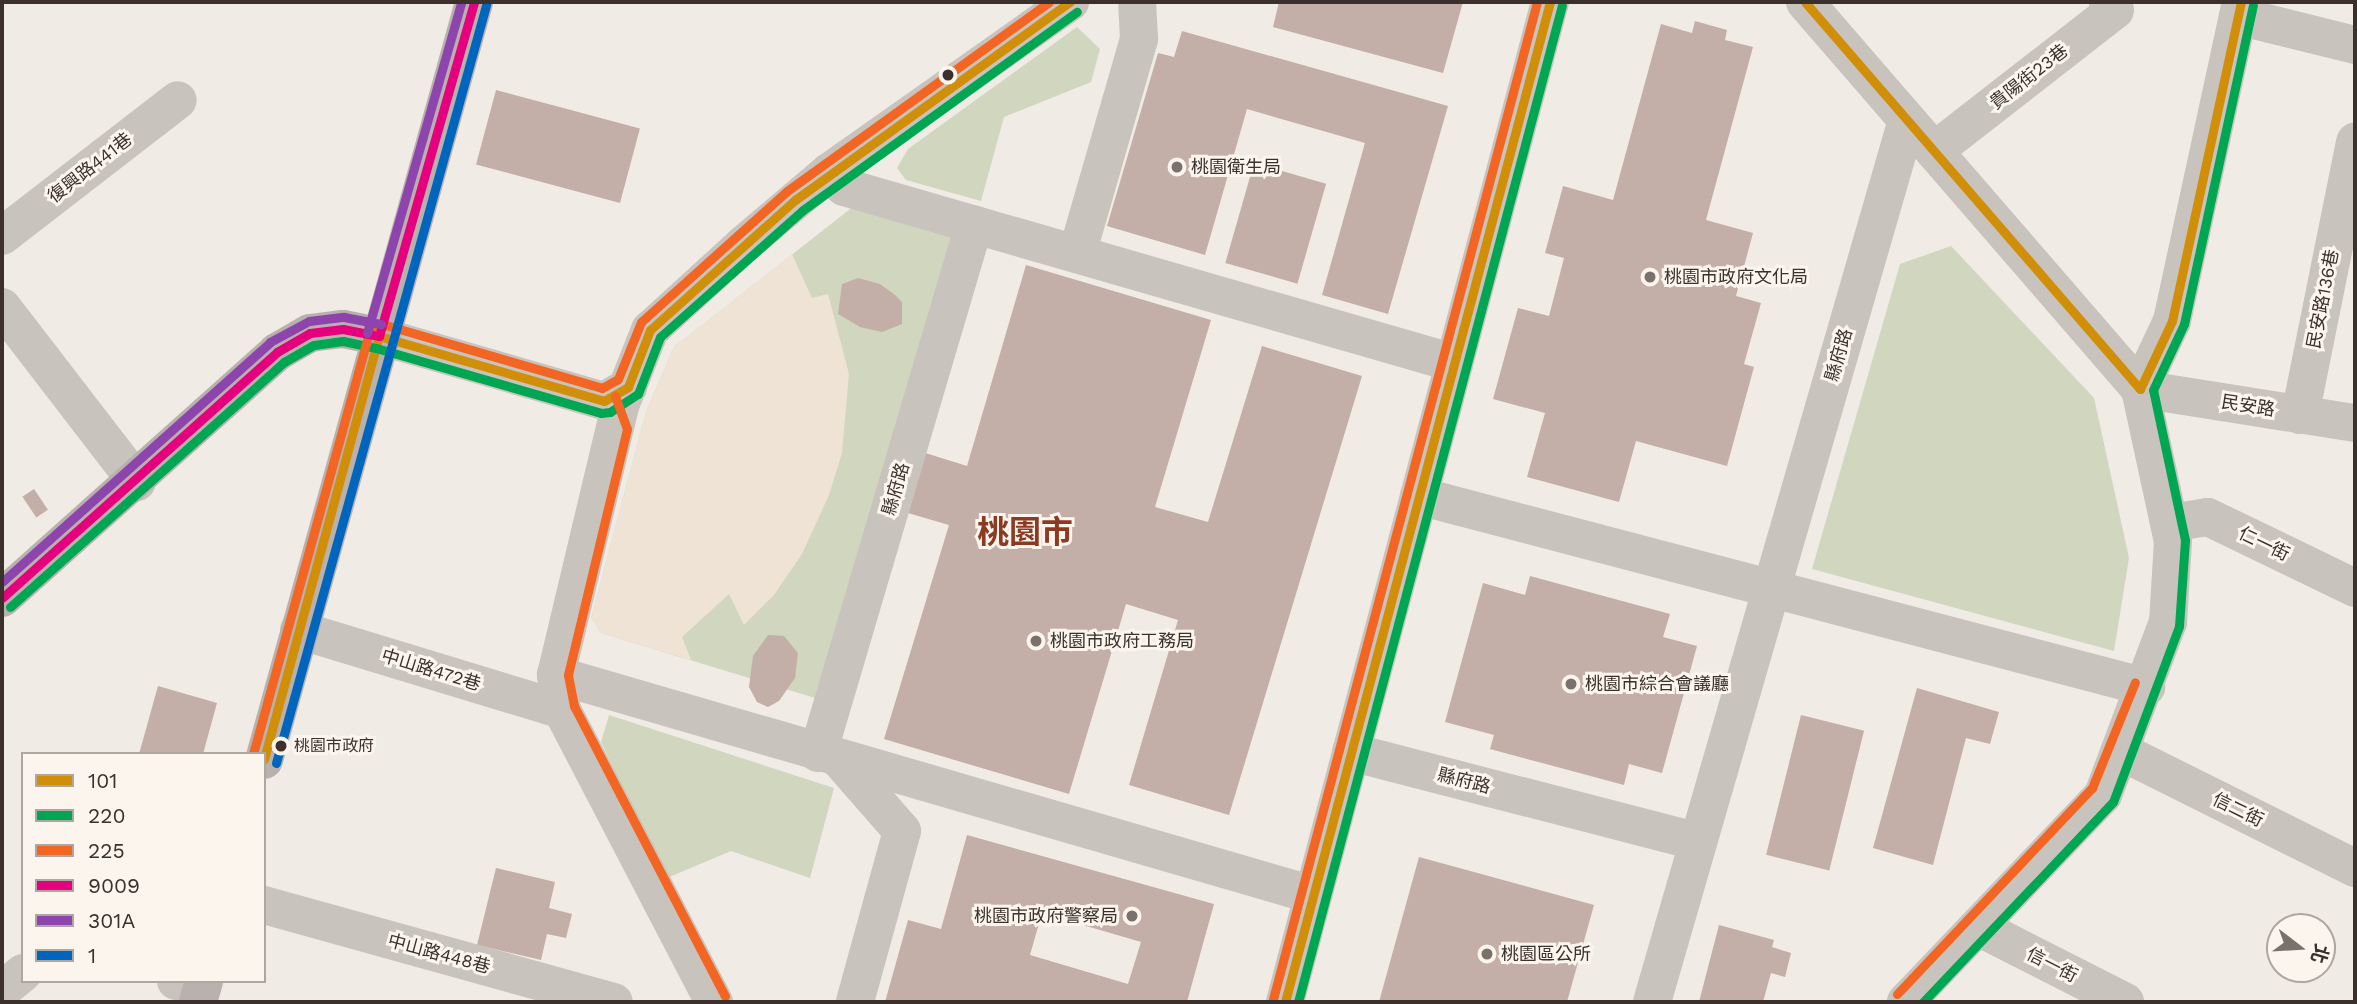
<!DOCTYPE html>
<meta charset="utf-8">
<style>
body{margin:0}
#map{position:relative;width:2357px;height:1004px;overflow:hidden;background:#f0ebe5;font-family:"Work Sans","Noto Sans TC",sans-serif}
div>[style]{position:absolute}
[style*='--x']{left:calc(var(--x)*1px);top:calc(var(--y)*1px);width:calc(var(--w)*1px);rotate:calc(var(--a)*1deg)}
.green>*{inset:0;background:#d1d6bf}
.plaza>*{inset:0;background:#eee3d5}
.building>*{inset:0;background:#c3afa7;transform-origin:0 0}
.minor>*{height:38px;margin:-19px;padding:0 19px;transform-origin:19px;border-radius:19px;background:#c9c3be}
.major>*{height:38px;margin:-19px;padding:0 19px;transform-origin:19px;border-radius:19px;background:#b8b1ad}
.bus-1>*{height:9px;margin:-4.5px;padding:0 4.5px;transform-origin:4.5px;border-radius:4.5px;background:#d18e09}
.bus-2>*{height:9px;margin:-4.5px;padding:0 4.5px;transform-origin:4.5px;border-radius:4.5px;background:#00a651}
.bus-3>*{height:9px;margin:-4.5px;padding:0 4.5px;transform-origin:4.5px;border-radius:4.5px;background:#f26522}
.bus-4>*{height:9px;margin:-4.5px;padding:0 4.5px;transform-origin:4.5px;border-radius:4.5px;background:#e5007d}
.bus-5>*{height:9px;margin:-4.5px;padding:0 4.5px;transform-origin:4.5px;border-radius:4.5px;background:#8e44ad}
.bus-6>*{height:9px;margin:-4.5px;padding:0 4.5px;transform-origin:4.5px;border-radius:4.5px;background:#0065bd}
.dots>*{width:19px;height:19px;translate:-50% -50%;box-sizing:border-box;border:4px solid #fbf5ee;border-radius:50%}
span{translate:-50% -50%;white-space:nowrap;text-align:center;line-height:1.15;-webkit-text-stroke:6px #fbf5ee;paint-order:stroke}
.bus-label{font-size:16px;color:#3b302b}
.left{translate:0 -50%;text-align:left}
.street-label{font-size:18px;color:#3b302b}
.poi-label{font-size:18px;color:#3b302b}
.right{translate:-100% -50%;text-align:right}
.town-label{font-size:32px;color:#8c3b22;font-weight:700}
.frame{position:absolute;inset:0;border:4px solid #3b302b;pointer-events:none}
.legend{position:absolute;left:21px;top:752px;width:245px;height:231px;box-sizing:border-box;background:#fbf5ee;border:2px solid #aea6a0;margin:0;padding:9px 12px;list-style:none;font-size:21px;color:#3b302b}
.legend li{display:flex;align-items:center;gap:14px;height:35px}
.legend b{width:35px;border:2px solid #aea6a0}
.north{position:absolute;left:2266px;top:913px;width:70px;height:70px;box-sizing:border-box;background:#fbf5ee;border:2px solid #aea6a0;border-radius:50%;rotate:107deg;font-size:19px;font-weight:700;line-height:28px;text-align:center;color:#3b302b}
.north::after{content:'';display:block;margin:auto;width:24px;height:32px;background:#7a716c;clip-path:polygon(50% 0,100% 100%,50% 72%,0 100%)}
</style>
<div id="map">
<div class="green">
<i style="clip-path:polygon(1077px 27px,1100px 49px,1091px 82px,1004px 117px,981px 201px,906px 180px,897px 168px,908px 149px)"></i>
<i style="clip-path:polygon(854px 206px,954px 237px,815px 698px,601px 633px,591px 618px,646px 412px,674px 347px)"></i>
<i style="clip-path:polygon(1951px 246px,2094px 398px,2129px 558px,2114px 651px,1812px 569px,1900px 264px)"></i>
<i style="clip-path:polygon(609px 715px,834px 788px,810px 878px,731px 851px,667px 878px,601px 742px)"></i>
</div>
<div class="plaza">
<i style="clip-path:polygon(792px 254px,812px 298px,828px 294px,849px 374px,842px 453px,829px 495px,802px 554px,774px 595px,744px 625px,729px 594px,682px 637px,691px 660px,601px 633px,591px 618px,646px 412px,674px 347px)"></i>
</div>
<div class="building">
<i style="clip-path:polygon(1279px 2px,1463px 2px,1443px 73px,1273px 27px)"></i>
<i style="clip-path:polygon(1695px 21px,1727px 30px,1725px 40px,1753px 47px,1706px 220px,1753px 233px,1736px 296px,1761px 303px,1744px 364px,1754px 367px,1727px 466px,1636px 441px,1619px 502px,1527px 477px,1545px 413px,1493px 399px,1518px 308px,1549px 316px,1564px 258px,1545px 253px,1563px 186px,1613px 200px,1661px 24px,1692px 33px)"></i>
<i style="clip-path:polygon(1182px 31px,1448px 106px,1388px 314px,1322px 295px,1365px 143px,1247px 109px,1205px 255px,1107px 226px,1158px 53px,1174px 57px)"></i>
<i style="left:496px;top:90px;width:149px;height:77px;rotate:15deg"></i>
<i style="left:1254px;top:163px;width:75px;height:104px;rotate:16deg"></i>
<i style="clip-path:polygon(1026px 265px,1211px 320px,1155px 507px,1208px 522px,1262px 346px,1362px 376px,1229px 815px,1129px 785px,1178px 620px,1126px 604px,1069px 794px,884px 739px,949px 525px,901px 511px,919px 451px,967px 466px)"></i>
<i style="clip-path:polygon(858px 278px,880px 284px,895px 295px,902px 302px,902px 324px,882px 332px,860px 327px,838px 314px,842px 284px)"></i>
<i style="left:34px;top:489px;width:25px;height:14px;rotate:56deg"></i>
<i style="clip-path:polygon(1530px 576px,1670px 614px,1663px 637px,1697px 646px,1662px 773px,1629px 764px,1624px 785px,1490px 749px,1494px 735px,1445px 722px,1483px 583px,1525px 595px)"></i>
<i style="clip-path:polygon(768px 635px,784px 636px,798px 653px,795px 678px,779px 701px,768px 707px,757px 702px,749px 687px,753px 656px)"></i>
<i style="clip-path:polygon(158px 686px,217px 703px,203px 754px,139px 754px)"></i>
<i style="clip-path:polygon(1917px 688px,1999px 712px,1990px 744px,1966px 738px,1933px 865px,1873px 848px)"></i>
<i style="left:1801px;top:715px;width:65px;height:144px;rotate:14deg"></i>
<i style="clip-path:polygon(evenodd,967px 835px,1214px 904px,1187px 1002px,885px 1002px,908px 920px,941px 929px,967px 835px,1042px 913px,1141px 942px,1128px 984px,1030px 955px,1042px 913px)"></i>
<i style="clip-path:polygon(1419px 857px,1594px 905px,1567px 1002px,1379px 1002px)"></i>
<i style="clip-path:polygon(496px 868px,555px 882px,549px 908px,572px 914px,566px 938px,547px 934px,541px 960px,477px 945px)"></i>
<i style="clip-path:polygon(1719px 925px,1774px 940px,1772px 947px,1791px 953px,1785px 977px,1771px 973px,1763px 1002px,1699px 1002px)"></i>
</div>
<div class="minor">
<i style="--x:1805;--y:2;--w:512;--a:49.12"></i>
<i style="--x:2140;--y:389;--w:156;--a:77.8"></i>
<i style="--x:2173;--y:541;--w:81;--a:93.5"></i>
<i style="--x:2168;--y:622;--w:185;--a:110.6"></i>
<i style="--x:2103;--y:795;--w:286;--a:133.6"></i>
<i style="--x:2238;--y:16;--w:121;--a:13.9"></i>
<i style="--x:1934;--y:151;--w:229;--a:-37.9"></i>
<i style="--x:2115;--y:10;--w:11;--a:-131"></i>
<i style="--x:829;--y:172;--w:21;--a:45"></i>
<i style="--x:844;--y:187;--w:635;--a:16.09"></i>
<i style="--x:2;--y:236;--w:222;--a:-37.7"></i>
<i style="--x:1077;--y:254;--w:224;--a:-73.9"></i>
<i style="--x:1139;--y:39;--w:37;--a:-93"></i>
<i style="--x:2;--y:307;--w:221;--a:52.4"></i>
<i style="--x:379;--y:336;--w:234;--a:16.1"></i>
<i style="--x:604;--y:401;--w:28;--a:-30"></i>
<i style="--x:2140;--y:389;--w:75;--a:-64.8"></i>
<i style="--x:2172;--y:321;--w:326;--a:-77.8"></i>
<i style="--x:2140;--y:389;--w:218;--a:9"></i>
<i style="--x:2300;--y:415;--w:279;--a:-78.6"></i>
<i style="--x:1419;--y:496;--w:752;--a:14.72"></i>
<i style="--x:2170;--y:523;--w:38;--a:-9"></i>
<i style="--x:2208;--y:517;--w:163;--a:25.8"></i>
<i style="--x:299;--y:630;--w:275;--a:16.9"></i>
<i style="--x:556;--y:675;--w:788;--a:16.2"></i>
<i style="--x:2120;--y:751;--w:263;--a:26.5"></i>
<i style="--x:1351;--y:752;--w:358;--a:14.5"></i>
<i style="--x:818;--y:753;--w:551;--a:-73.54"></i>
<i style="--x:840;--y:760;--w:94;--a:48.9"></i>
<i style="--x:902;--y:831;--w:177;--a:105.4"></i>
<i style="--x:264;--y:905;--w:363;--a:15.5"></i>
<i style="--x:1980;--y:928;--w:163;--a:27"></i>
<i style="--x:176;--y:981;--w:27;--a:15"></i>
<i style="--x:2;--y:990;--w:27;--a:-39"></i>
<i style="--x:714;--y:1002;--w:329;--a:-117.5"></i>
<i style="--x:562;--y:710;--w:36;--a:-100"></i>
<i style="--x:556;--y:675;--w:277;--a:-76.6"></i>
<i style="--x:620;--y:406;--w:82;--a:-68.5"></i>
<i style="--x:650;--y:330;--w:126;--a:-42.4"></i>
<i style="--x:743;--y:245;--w:113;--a:-40.3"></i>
<i style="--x:829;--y:172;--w:295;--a:-35.2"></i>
<i style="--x:1285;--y:1002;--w:1035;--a:-75.16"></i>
<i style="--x:1652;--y:1002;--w:918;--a:-73.87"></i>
</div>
<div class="major">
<i style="--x:2;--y:598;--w:369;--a:-41.8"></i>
<i style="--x:277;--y:352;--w:38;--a:-30"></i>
<i style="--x:310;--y:333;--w:33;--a:-7"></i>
<i style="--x:343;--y:329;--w:37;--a:11"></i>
<i style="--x:264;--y:760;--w:787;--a:-74.51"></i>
<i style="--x:198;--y:1002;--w:22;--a:-74"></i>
</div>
<div class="bus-1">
<i style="--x:1805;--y:2;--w:512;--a:49.12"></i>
<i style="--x:2140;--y:389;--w:75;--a:-64.8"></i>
<i style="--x:2172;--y:321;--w:326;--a:-77.8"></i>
<i style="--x:264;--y:759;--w:438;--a:-74.8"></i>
<i style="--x:379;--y:336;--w:234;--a:16.1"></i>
<i style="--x:604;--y:401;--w:28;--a:-30"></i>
<i style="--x:628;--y:387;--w:61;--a:-68.9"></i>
<i style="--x:650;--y:330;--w:195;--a:-41.9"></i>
<i style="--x:795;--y:200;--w:339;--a:-35.8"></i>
<i style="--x:1285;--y:1002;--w:1035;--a:-75.16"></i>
</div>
<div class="bus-2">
<i style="--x:10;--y:607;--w:368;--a:-41.8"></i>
<i style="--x:284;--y:362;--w:34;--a:-30"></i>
<i style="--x:314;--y:345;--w:29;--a:-8"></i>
<i style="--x:343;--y:341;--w:34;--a:12"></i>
<i style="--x:376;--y:348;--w:234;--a:16.1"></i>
<i style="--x:601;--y:413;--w:9;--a:-6"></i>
<i style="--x:610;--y:412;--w:33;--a:-33"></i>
<i style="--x:638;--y:394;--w:61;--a:-68.9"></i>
<i style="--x:660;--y:337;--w:191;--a:-41.6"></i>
<i style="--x:803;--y:210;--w:338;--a:-35.9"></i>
<i style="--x:1298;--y:1002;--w:1031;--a:-75.17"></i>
<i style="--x:1923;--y:1002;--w:276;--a:-46.5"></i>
<i style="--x:2113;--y:802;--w:188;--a:-69.4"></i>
<i style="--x:2179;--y:626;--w:86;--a:-86"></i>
<i style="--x:2185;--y:540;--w:153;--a:-102"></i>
<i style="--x:2153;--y:390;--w:73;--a:-64.8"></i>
<i style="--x:2184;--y:324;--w:326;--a:-77.8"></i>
</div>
<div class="bus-3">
<i style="--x:615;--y:396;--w:35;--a:70"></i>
<i style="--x:627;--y:429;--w:253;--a:103.5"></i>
<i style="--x:568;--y:675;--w:32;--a:79"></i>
<i style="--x:574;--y:706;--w:327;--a:62.5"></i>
<i style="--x:253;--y:754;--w:443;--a:-74.6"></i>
<i style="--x:371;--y:327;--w:11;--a:-15"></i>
<i style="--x:382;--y:324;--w:229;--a:16.2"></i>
<i style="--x:602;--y:388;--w:18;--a:-29"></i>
<i style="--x:618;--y:379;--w:61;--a:-68"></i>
<i style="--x:641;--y:322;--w:196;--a:-41.9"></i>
<i style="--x:787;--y:191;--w:323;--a:-35.8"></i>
<i style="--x:1897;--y:994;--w:284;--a:-46.6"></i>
<i style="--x:2092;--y:788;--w:114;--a:-67.9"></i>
<i style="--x:1273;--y:999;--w:1031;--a:-75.17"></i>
</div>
<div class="bus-4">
<i style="--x:379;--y:336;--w:347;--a:-74.1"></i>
<i style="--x:2;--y:598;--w:369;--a:-41.8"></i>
<i style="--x:277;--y:352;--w:38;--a:-30"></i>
<i style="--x:310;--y:333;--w:33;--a:-7"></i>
<i style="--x:343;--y:329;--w:37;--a:11"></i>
</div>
<div class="bus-5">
<i style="--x:367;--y:333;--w:344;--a:-74.1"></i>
<i style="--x:2;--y:582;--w:360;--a:-41.8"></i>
<i style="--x:270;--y:342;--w:44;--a:-28.3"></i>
<i style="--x:309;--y:321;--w:35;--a:-7"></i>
<i style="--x:344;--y:317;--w:38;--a:11"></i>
</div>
<div class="bus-6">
<i style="--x:276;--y:763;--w:787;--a:-74.51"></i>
</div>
<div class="dots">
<i style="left:948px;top:75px;background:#3b302b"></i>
<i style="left:1177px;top:167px;background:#7a716c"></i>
<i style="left:1650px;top:277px;background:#7a716c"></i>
<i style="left:1036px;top:641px;background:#7a716c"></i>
<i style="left:1571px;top:684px;background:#7a716c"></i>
<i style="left:281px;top:746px;background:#3b302b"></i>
<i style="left:1132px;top:916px;background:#7a716c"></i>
<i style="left:1487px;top:954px;background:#7a716c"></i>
</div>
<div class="bus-label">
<span class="left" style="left:294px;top:746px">桃園市政府</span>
</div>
<div class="street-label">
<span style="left:2029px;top:77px;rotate:-38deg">貴陽街23巷</span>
<span style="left:90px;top:168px;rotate:-38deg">復興路441巷</span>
<span style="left:2323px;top:299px;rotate:-79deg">民安路136巷</span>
<span style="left:1839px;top:355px;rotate:-74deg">縣府路</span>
<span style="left:2248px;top:406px;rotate:9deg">民安路</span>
<span style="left:896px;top:489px;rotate:-74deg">縣府路</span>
<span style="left:2264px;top:544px;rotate:26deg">仁一街</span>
<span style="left:431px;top:670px;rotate:17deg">中山路472巷</span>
<span style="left:1464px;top:781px;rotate:14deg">縣府路</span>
<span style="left:2238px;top:810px;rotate:26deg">信二街</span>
<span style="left:439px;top:954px;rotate:15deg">中山路448巷</span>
<span style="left:2052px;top:965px;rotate:27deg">信一街</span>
</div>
<div class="poi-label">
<span class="left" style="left:1191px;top:167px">桃園衛生局</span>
<span class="left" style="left:1664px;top:277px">桃園市政府文化局</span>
<span class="left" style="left:1050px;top:641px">桃園市政府工務局</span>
<span class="left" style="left:1585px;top:684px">桃園市綜合會議廳</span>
<span class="right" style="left:1118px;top:916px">桃園市政府警察局</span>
<span class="left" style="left:1501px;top:954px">桃園區公所</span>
</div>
<div class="town-label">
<span style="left:1025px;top:532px">桃園市</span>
</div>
<div class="frame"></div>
<ul class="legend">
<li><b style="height:9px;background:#d18e09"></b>101</li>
<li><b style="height:9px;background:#00a651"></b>220</li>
<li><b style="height:9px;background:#f26522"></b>225</li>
<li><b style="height:9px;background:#e5007d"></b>9009</li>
<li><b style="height:9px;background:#8e44ad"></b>301A</li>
<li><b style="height:9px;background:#0065bd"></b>1</li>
</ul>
<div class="north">北</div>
</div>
